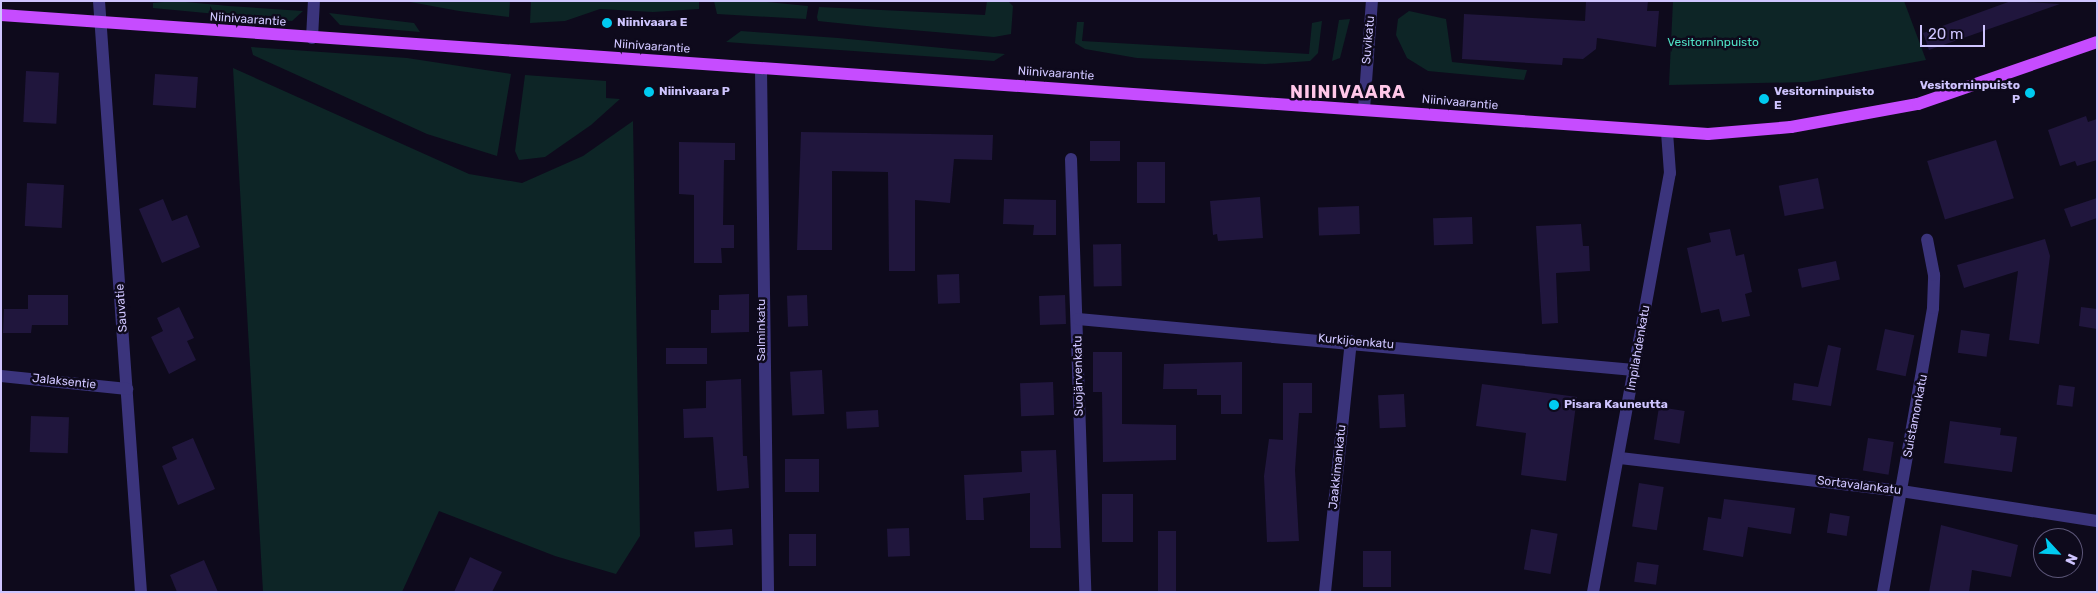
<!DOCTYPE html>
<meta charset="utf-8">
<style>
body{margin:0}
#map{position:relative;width:2098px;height:593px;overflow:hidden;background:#0e0a1c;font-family:Rubik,sans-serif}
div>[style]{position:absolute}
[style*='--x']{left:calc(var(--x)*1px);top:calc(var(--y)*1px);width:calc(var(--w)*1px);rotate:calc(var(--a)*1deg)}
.green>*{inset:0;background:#0d2526}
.building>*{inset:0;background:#20163d;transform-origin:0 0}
.minor>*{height:12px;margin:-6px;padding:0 6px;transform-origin:6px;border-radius:6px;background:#3b347c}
.major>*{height:12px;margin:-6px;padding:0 6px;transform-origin:6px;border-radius:6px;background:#c64cff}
.dots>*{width:14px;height:14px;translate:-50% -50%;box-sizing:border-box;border:2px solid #0e0a1c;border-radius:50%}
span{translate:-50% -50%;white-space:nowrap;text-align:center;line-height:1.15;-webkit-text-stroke:5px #0e0a1c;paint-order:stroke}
.street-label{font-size:12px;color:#cfc5ff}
.poi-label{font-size:12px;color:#cfc5ff;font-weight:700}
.left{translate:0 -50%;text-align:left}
.right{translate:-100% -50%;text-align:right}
.park-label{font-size:12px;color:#4fe1c5}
.district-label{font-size:18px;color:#ffc7e8;font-weight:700;letter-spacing:1px}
.frame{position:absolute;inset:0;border:2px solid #cfc5ff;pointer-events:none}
.north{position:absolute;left:2033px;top:528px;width:50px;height:50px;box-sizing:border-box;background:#0e0a1c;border:1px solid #5b5577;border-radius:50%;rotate:115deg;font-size:14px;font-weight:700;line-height:20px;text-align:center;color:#cfc5ff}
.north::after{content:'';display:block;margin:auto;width:18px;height:22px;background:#00cbf0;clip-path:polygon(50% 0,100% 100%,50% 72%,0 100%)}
.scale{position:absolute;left:1920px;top:25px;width:65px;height:22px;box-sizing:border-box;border:2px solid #cfc5ff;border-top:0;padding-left:6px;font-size:15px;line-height:18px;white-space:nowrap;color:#cfc5ff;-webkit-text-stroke:4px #0e0a1c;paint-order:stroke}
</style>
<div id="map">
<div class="green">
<i style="clip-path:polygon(175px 1px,229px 6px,303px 11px,292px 21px,153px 8px,153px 3px)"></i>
<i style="clip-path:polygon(405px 1px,510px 1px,509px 17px,459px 11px)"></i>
<i style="clip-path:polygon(531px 1px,699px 1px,699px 9px,653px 12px,600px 9px,565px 21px,530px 23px)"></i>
<i style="clip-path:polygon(714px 1px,757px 1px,808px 6px,806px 19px,717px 14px)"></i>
<i style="clip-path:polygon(987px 1px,1008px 1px,1013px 6px,1011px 34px,994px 37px,876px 27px,818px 21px,817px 17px,819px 7px,985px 15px)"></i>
<i style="clip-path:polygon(1673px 1px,1904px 1px,1926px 60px,1807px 82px,1669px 85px)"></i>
<i style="clip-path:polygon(1409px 11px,1446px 19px,1452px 62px,1527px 70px,1524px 80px,1428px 71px,1407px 58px,1396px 35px,1398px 19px)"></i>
<i style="clip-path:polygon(329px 13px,414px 23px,420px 32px,340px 25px)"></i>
<i style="clip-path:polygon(1350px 19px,1340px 58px,1332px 61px,1339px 20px)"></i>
<i style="clip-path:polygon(1322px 21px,1318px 53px,1310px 61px,1265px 64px,1137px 58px,1085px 49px,1075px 43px,1077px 22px,1084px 22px,1082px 41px,1309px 54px,1312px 23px)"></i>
<i style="clip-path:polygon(741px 31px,838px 38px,1005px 54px,994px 61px,726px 42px)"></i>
<i style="clip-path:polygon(251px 47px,407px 58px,511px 74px,497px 156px,427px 134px,253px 55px)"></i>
<i style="clip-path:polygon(233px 68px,469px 174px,522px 183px,583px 156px,633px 121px,640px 536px,616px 574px,555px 556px,439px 511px,402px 592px,263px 592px)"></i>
<i style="clip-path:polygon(525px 75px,606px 81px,606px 98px,620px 99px,591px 125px,545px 157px,519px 160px,515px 151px)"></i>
</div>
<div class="building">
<i style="clip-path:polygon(1586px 1px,1648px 1px,1647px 11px,1659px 11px,1656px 47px,1597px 38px,1596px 49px,1583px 59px,1563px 58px,1562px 65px,1462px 59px,1464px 14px,1585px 21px)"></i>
<i style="clip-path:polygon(2011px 1px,2060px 4px,1929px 50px,1923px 33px)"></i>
<i style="left:26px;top:71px;width:33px;height:51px;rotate:3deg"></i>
<i style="left:155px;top:74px;width:43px;height:31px;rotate:4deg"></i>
<i style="clip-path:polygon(2086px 116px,2088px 122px,2097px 119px,2097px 160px,2077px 166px,2075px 161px,2060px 166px,2048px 130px)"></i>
<i style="clip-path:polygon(801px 132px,993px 135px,992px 160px,954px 159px,950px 203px,915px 200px,915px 271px,889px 271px,888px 172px,832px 171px,832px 250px,797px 250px)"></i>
<i style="left:1996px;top:140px;width:61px;height:72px;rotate:73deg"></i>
<i style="left:1120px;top:141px;width:20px;height:30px;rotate:90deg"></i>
<i style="clip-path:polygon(679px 142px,735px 143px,735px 160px,724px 160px,723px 225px,734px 225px,734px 248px,721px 248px,722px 263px,694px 263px,694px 195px,679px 194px)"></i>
<i style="left:1137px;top:162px;width:28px;height:41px"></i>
<i style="left:1818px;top:178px;width:31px;height:40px;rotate:79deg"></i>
<i style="left:27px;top:183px;width:37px;height:43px;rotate:3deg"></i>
<i style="clip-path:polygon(1260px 197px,1263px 238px,1218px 241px,1217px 234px,1213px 235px,1210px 201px)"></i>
<i style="clip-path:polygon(2097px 198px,2097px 218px,2071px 227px,2064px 209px)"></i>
<i style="clip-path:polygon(163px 199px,172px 221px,187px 215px,200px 247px,162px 263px,139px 209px)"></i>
<i style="clip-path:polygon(1004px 199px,1056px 200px,1056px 235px,1033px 235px,1034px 225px,1003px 224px)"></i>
<i style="left:1359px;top:206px;width:28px;height:41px;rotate:88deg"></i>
<i style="left:1472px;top:217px;width:27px;height:39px;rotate:88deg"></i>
<i style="clip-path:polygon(1581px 224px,1583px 246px,1589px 246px,1590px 271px,1556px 273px,1558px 323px,1542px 324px,1536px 226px)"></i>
<i style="clip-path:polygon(1730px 229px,1736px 256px,1744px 254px,1752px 292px,1745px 294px,1750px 316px,1722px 322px,1719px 309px,1701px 313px,1687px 248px,1711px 242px,1709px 233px)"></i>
<i style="clip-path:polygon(2045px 239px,2050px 256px,2039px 344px,2009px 340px,2018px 271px,1964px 288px,1957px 265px)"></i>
<i style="left:1121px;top:244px;width:42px;height:28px;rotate:89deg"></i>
<i style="left:1836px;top:261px;width:19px;height:39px;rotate:78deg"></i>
<i style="left:959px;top:274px;width:29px;height:22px;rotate:88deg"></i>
<i style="clip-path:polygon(749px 294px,749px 332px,711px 333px,711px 310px,719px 310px,719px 295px)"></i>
<i style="clip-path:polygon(28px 295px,68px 295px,68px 325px,32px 325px,31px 333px,3px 333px,4px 309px,28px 309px)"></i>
<i style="left:807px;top:295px;width:31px;height:20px;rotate:88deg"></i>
<i style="left:1065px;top:295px;width:29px;height:26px;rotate:88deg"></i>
<i style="clip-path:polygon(179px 307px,194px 338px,187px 341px,196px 360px,169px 374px,151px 337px,163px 331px,157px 318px)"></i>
<i style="clip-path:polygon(2081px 307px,2097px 309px,2097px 329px,2079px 326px)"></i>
<i style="left:1885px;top:329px;width:30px;height:42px;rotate:12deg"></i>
<i style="left:1961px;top:330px;width:29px;height:23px;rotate:8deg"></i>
<i style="clip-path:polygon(1828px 345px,1841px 348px,1831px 406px,1792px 400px,1794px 383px,1818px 387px)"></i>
<i style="left:666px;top:348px;width:41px;height:16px"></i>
<i style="clip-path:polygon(1093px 352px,1122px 352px,1122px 424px,1176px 425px,1176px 460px,1103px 462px,1102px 392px,1093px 392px)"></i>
<i style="clip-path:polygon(1242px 362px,1242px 414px,1221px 414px,1221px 395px,1197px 395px,1197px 389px,1163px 389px,1164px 364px)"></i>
<i style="left:822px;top:370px;width:44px;height:32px;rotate:87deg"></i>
<i style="clip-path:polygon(741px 379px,743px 456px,747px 456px,749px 488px,717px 491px,713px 437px,684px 438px,683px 409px,706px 408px,706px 381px)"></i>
<i style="left:1053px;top:382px;width:33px;height:33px;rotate:88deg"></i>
<i style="clip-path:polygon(1283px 383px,1312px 383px,1312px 413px,1299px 413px,1295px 470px,1299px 541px,1267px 542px,1264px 476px,1269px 439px,1283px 440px)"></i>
<i style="clip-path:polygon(1482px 384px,1577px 397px,1566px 481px,1521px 475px,1526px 433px,1476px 426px)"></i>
<i style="left:2059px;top:385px;width:16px;height:20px;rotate:7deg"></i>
<i style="left:1404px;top:394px;width:33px;height:26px;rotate:87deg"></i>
<i style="left:1659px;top:407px;width:26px;height:33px;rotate:9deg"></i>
<i style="left:878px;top:410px;width:17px;height:32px;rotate:87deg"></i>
<i style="left:31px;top:416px;width:38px;height:36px;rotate:2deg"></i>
<i style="clip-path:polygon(1950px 421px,2001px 428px,2000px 435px,2017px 437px,2012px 472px,1944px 463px)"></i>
<i style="clip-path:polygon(193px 438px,215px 489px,178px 505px,162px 466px,177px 459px,172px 447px)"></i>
<i style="left:1868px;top:438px;width:26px;height:33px;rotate:9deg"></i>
<i style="clip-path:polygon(1056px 450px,1061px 548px,1030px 548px,1030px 493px,983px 498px,984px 520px,966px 520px,964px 475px,1022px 472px,1021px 451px)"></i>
<i style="left:819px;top:459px;width:33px;height:34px;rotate:90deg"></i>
<i style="left:1639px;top:483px;width:25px;height:44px;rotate:9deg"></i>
<i style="left:1102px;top:494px;width:31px;height:48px"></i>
<i style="clip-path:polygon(1724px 499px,1795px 508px,1791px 534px,1748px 527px,1743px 557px,1703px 550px,1708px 517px,1721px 519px)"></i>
<i style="left:1830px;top:513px;width:20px;height:20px;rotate:9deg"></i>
<i style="clip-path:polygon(1941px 525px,2018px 545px,2011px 577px,1972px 570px,1969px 592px,1929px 592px)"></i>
<i style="left:909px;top:528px;width:28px;height:22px;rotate:88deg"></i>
<i style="left:732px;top:529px;width:16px;height:38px;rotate:86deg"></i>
<i style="left:1531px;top:529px;width:27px;height:41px;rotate:10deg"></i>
<i style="left:1158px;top:531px;width:18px;height:61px"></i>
<i style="left:789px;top:534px;width:27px;height:32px"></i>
<i style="left:1363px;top:551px;width:28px;height:36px"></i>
<i style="clip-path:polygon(470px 557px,502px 572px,492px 592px,454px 592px)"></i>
<i style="clip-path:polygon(204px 560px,218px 592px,177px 592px,170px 575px)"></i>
<i style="left:1637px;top:562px;width:22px;height:20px;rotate:8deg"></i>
</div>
<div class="minor">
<i style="--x:99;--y:1;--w:592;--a:85.94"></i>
<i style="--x:312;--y:38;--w:37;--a:-87"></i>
<i style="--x:761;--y:69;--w:523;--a:89.23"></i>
<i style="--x:1364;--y:109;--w:108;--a:-85.8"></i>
<i style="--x:1071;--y:159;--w:433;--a:88.1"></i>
<i style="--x:1078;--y:319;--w:558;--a:5.24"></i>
<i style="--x:1;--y:376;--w:127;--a:5.9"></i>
<i style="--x:1620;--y:458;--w:283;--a:6.7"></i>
<i style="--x:1901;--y:491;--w:198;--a:8.7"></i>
<i style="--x:1325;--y:592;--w:252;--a:-84.1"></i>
<i style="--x:1593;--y:592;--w:426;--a:-79.6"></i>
<i style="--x:1670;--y:173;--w:41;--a:-94.2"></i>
<i style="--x:1883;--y:592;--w:288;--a:-80"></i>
<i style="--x:1933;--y:308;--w:33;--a:-88"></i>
<i style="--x:1934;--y:275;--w:36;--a:-101"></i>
</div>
<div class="major">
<i style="--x:1;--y:15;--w:1711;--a:3.99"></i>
<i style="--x:1708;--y:134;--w:83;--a:-4.8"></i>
<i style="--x:1791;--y:127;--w:129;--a:-10.3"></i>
<i style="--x:1918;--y:104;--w:189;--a:-19.1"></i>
</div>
<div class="dots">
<i style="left:607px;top:23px;background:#00cbf0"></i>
<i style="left:649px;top:92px;background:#00cbf0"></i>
<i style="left:2030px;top:93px;background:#00cbf0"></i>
<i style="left:1764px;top:99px;background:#00cbf0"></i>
<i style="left:1554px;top:405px;background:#00cbf0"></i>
</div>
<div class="street-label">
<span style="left:248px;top:20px;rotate:4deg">Niinivaarantie</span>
<span style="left:1369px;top:40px;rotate:-85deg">Suvikatu</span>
<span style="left:652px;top:47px;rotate:4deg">Niinivaarantie</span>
<span style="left:1056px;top:74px;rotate:4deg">Niinivaarantie</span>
<span style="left:1460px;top:103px;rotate:5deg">Niinivaarantie</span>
<span style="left:122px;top:308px;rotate:-94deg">Sauvatie</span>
<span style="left:762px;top:330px;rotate:-90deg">Salminkatu</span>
<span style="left:1356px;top:342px;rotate:5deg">Kurkijoenkatu</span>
<span style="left:1639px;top:348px;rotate:-80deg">Impilahdenkatu</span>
<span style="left:1079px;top:376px;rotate:-91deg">Suojärvenkatu</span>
<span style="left:64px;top:382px;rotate:6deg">Jalaksentie</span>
<span style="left:1916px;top:416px;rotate:-79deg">Suistamonkatu</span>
<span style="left:1338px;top:467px;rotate:-84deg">Jaakkimankatu</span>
<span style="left:1859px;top:486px;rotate:7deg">Sortavalankatu</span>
</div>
<div class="poi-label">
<span class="left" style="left:617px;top:23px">Niinivaara E</span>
<span class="right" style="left:2020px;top:93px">Vesitorninpuisto<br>P</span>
<span class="left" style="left:659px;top:92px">Niinivaara P</span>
<span class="left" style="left:1774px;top:99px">Vesitorninpuisto<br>E</span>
<span class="left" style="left:1564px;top:405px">Pisara Kauneutta</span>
</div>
<div class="park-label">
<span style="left:1713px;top:43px">Vesitorninpuisto</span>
</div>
<div class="district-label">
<span style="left:1348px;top:92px">NIINIVAARA</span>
</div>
<div class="frame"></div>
<div class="north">N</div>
<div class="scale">20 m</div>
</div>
